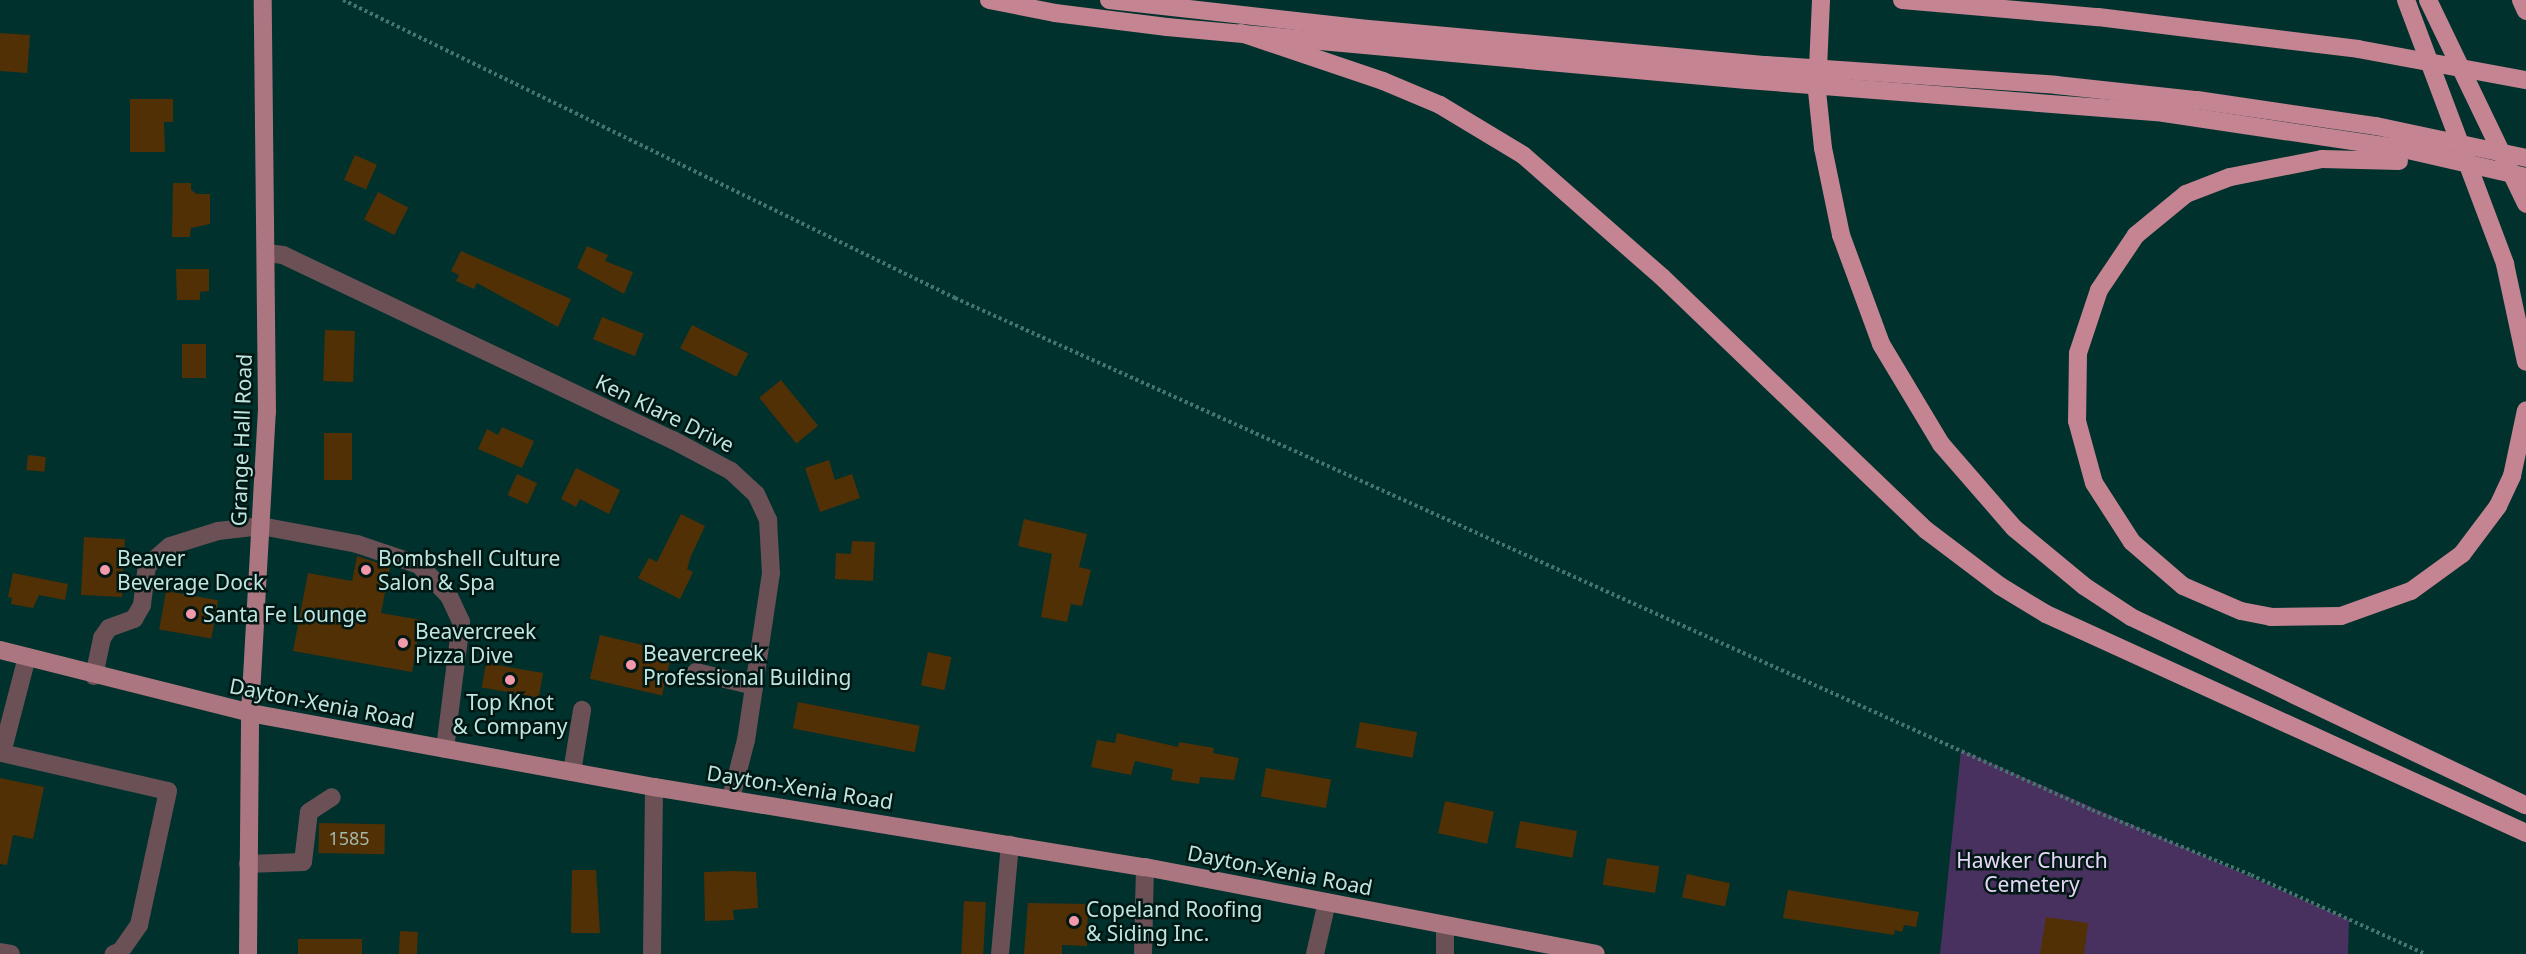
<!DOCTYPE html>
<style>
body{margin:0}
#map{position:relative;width:2526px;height:954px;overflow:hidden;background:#01312d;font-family:"Noto Sans",sans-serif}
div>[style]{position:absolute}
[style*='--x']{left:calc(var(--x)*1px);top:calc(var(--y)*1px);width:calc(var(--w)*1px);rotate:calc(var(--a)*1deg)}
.green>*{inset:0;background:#48315e}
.building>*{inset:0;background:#513005;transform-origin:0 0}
.path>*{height:4px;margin-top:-2px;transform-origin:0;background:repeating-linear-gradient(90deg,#47746f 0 3px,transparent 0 6px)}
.minor>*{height:18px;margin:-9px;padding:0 9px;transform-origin:9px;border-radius:9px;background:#6b5156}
.major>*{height:18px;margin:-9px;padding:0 9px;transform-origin:9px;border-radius:9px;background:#ac7680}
.highway>*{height:18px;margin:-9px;padding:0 9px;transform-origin:9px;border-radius:9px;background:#c58491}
.highway-bridge>*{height:18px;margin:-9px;padding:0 9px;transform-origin:9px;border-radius:9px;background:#c58491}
.dots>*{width:16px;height:16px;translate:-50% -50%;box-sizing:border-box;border:3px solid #001714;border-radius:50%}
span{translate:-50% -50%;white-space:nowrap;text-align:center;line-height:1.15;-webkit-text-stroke:5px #001714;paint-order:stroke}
.number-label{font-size:18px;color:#a4b8a9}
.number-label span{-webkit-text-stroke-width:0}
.street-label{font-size:21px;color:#bfe5e0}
.poi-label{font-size:21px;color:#bfe5e0}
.left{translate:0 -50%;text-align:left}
.park-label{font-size:21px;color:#e6d7f8}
</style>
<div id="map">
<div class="green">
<i style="clip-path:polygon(1961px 750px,2349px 920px,2348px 954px,1940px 954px)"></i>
</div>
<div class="building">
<i style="left:0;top:33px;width:30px;height:38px;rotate:4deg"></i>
<i style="clip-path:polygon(130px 99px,173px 99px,173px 122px,164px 122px,165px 152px,130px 152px)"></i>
<i style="left:355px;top:155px;width:24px;height:27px;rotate:24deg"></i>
<i style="clip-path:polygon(173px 183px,191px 183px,191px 190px,197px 194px,210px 194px,210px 224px,191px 228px,190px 237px,172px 237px)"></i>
<i style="left:378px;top:192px;width:34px;height:31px;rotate:27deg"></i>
<i style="clip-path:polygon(587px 246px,608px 255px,605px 261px,633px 272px,624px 294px,577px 268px)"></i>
<i style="clip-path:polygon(461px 251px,571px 299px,558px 327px,477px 283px,474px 289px,456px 281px,459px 275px,451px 271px)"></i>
<i style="clip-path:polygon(176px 269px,209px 269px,209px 291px,200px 292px,200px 300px,177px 300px)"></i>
<i style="left:602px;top:317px;width:45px;height:24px;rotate:22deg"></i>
<i style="left:692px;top:325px;width:63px;height:26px;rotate:27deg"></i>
<i style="left:325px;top:330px;width:30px;height:51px;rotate:2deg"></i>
<i style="left:182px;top:344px;width:24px;height:34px"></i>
<i style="left:781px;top:380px;width:59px;height:28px;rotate:51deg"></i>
<i style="clip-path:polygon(502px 427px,534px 441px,522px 468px,478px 449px,487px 429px,498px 435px)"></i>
<i style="left:324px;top:433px;width:28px;height:47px"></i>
<i style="left:28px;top:455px;width:18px;height:15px;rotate:6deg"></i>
<i style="clip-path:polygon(829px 460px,835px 480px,852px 474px,860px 498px,820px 512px,805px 468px)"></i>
<i style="clip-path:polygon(576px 468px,620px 490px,609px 514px,580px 499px,576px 507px,561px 499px)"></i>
<i style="left:517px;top:474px;width:22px;height:23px;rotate:24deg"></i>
<i style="clip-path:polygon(681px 514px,705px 526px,691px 556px,687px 569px,693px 572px,680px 599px,638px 578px,649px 558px,657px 562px)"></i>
<i style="clip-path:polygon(1024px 519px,1087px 534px,1079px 567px,1091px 570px,1082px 606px,1071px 604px,1067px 622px,1041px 617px,1052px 554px,1018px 546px)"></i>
<i style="left:84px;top:537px;width:41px;height:58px;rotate:3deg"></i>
<i style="clip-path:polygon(852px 541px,875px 542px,873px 581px,835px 579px,836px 553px,851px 554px)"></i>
<i style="clip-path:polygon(357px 556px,390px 567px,381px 613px,421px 620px,412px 672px,293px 651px,308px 573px,352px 581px)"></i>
<i style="clip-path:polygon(13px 573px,68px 584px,65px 600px,39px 595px,33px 608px,11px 604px,12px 598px,8px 597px)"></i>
<i style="left:166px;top:591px;width:53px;height:39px;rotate:10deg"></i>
<i style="left:600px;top:635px;width:74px;height:45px;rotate:13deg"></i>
<i style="left:928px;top:652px;width:24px;height:34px;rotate:12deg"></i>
<i style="left:486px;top:663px;width:58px;height:25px;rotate:10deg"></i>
<i style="left:798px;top:702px;width:124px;height:27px;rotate:11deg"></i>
<i style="left:1360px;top:722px;width:58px;height:26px;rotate:10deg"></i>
<i style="clip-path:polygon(1117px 733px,1178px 747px,1179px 742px,1214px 748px,1213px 753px,1239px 758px,1234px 780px,1200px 777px,1199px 784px,1171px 780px,1173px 769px,1135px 761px,1131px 775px,1091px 767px,1097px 740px,1115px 743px)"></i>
<i style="left:1266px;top:768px;width:66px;height:29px;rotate:10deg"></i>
<i style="clip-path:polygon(0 778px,44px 787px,33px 839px,13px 835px,7px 865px,0 864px)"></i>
<i style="left:1445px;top:801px;width:50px;height:33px;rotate:12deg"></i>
<i style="left:1520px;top:821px;width:58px;height:27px;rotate:10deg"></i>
<i style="left:319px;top:823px;width:66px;height:30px;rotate:1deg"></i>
<i style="left:1607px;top:858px;width:53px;height:27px;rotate:9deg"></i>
<i style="clip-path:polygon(572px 870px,596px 870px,600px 933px,571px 933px)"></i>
<i style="clip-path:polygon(734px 871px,756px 872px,758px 908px,733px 910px,734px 920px,705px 921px,704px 872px)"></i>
<i style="left:1687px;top:874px;width:44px;height:24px;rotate:12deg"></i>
<i style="clip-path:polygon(1788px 890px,1919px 912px,1916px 927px,1904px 925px,1902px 932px,1895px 930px,1894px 935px,1783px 918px)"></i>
<i style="left:964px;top:901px;width:22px;height:53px;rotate:3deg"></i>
<i style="clip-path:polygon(1028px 903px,1088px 904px,1087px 946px,1062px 945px,1062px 954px,1024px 954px)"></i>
<i style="clip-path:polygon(2046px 917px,2088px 923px,2084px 954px,2040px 954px)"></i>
<i style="left:400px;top:931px;width:18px;height:23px;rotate:3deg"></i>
<i style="left:362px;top:939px;width:15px;height:64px;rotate:90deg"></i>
</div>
<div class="path">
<i style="--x:343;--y:0;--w:681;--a:25.96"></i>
<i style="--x:955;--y:298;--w:1247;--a:24.24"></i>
<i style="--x:2092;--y:810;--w:172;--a:22.2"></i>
<i style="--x:2251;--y:875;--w:191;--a:24.4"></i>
</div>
<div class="minor">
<i style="--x:267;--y:253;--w:16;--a:7"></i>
<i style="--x:283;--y:255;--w:432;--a:25.4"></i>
<i style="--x:673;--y:440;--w:66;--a:28.1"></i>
<i style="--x:731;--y:471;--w:34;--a:43"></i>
<i style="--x:756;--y:494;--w:29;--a:65"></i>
<i style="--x:768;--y:520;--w:53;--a:86.8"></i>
<i style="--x:771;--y:573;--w:169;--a:98.5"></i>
<i style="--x:746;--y:740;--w:60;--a:104.5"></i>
<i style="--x:27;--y:657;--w:99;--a:104.6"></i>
<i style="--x:2;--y:753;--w:170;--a:12.9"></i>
<i style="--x:168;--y:791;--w:137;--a:102.2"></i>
<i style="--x:139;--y:925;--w:32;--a:125"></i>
<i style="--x:121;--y:951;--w:8;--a:157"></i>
<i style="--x:696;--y:672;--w:60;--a:13.6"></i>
<i style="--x:94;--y:676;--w:39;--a:-78"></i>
<i style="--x:102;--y:638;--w:12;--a:-55"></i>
<i style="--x:109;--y:628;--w:27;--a:-20"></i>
<i style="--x:134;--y:619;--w:16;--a:-60"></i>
<i style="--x:142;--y:605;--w:39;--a:-83"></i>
<i style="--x:147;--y:566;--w:30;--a:-41"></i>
<i style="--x:170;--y:546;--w:50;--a:-17.4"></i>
<i style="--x:218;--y:531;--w:43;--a:-6.6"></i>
<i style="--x:261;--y:526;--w:98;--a:10.6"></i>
<i style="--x:357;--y:544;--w:65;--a:18.7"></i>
<i style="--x:419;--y:565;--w:43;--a:45.9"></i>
<i style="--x:449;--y:596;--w:29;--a:65"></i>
<i style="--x:461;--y:622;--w:128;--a:97.2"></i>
<i style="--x:572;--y:772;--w:63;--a:-80.8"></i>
<i style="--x:248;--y:864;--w:55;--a:-2.1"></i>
<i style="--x:303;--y:862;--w:50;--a:-83.2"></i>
<i style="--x:309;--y:812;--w:27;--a:-33"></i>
<i style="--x:0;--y:952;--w:11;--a:10"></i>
<i style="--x:652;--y:954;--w:167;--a:-89.3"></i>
<i style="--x:1000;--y:954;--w:110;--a:-84.8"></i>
<i style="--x:1143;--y:954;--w:87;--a:-88.7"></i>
<i style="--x:1315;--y:954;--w:53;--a:-77"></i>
<i style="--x:1445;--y:954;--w:29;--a:-90"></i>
</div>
<div class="major">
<i style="--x:0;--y:650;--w:258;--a:14.1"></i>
<i style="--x:250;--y:713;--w:411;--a:10.4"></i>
<i style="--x:654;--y:787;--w:497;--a:9.3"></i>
<i style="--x:1145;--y:867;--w:459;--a:10.9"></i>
<i style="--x:248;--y:954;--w:241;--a:-89.5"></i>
<i style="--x:250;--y:713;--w:301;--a:-86.8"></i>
<i style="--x:267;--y:412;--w:412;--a:-90.6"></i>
</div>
<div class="highway">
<i style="--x:989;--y:0;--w:67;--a:11.1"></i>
<i style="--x:1055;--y:13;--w:113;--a:7.1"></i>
<i style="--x:1167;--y:27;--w:582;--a:5.22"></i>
<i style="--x:1747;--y:80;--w:418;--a:4.5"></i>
<i style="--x:2164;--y:113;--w:238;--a:8.5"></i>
<i style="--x:1109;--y:0;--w:251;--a:6.4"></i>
<i style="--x:1358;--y:28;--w:410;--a:5.2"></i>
<i style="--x:1766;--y:65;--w:291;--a:3.9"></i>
<i style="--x:2056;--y:85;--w:142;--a:6.1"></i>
<i style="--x:2197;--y:100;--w:181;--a:8.3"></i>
<i style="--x:1902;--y:0;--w:197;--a:5"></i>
<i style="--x:2098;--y:17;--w:262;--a:7"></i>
<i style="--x:2406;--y:0;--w:282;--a:69.4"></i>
<i style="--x:2505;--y:264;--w:100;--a:77.9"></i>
<i style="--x:2428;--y:0;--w:226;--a:64.3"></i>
<i style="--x:2521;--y:0;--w:12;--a:66"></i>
<i style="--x:1241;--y:33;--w:150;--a:18.7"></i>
<i style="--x:1383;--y:81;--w:62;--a:22.8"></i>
<i style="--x:1440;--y:105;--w:97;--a:31.1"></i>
<i style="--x:1523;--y:155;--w:185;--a:41.3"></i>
<i style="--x:1662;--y:277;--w:366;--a:43.8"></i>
<i style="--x:1926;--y:530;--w:93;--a:37.1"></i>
<i style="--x:2000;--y:586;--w:54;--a:31.3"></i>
<i style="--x:2046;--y:614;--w:528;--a:24.52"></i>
<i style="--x:1823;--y:148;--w:89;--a:78.3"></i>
<i style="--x:1841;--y:235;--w:116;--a:69.8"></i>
<i style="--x:1881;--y:344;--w:117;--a:59"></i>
<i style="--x:1941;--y:444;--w:111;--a:49"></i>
<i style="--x:2014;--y:528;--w:91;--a:39.6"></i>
<i style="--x:2084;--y:586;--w:56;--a:33.4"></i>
<i style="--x:2131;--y:617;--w:437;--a:25.5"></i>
<i style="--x:2399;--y:161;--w:77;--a:-178.5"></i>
<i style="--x:2322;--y:159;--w:94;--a:168.9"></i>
<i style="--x:2230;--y:177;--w:47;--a:158.9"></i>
<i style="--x:2186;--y:194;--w:65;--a:140.6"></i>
<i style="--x:2136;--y:235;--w:66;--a:123.9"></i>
<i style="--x:2099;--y:290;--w:66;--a:108.4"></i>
<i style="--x:2078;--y:353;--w:68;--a:90.8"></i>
<i style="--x:2077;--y:421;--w:64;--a:74.7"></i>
<i style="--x:2094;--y:483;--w:70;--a:57.2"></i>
<i style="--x:2132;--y:542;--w:67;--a:40.8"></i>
<i style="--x:2183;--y:586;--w:63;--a:23.3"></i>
<i style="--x:2241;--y:611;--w:31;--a:11"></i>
<i style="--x:2271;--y:617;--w:70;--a:-0.8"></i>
<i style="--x:2341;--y:616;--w:74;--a:-19.7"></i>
<i style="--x:2411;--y:591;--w:63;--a:-36"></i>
<i style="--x:2462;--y:554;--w:60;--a:-53.1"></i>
<i style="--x:2498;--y:506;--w:33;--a:-65"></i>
<i style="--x:2512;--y:476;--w:67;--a:-78"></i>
</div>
<div class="highway-bridge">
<i style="--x:1821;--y:0;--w:91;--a:92.5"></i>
<i style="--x:1817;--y:91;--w:57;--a:84"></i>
<i style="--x:2358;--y:49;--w:171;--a:10.5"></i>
<i style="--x:2376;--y:126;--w:153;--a:12"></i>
<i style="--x:2399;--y:148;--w:130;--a:12.9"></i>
</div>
<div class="dots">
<i style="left:105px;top:570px;background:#f29aac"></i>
<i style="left:366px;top:570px;background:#f29aac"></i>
<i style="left:191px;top:614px;background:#f29aac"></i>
<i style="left:403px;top:643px;background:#f29aac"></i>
<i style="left:631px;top:665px;background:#f29aac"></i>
<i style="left:510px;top:680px;background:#f29aac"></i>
<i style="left:1074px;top:921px;background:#f29aac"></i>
</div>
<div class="number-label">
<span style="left:349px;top:838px">1585</span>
</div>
<div class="street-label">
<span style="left:665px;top:413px;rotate:26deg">Ken Klare Drive</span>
<span style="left:241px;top:440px;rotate:-88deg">Grange Hall Road</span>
<span style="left:322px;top:703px;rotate:11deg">Dayton-Xenia Road</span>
<span style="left:800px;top:787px;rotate:9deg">Dayton-Xenia Road</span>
<span style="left:1280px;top:870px;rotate:11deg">Dayton-Xenia Road</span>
</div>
<div class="poi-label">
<span class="left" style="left:117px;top:570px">Beaver<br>Beverage Dock</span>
<span class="left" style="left:378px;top:570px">Bombshell Culture<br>Salon &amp; Spa</span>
<span class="left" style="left:203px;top:614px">Santa Fe Lounge</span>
<span class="left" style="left:415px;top:643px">Beavercreek<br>Pizza Dive</span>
<span class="left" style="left:643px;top:665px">Beavercreek<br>Professional Building</span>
<span style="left:510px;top:714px">Top Knot<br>&amp; Company</span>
<span class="left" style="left:1086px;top:921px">Copeland Roofing<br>&amp; Siding Inc.</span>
</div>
<div class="park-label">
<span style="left:2032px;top:872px">Hawker Church<br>Cemetery</span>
</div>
</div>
